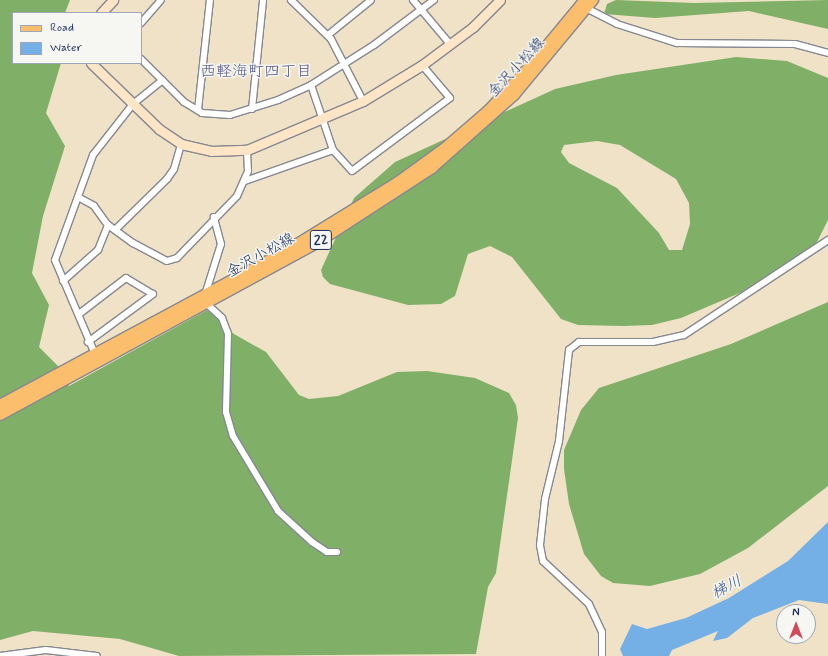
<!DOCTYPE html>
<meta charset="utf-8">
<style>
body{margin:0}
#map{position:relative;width:828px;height:656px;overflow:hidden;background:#efe2c7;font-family:Mynerve,"Klee One",sans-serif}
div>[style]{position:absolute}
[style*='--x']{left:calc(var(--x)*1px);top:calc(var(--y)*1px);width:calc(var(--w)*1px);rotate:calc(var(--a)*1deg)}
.forest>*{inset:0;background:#80b068}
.water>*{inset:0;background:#74b0e6}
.roads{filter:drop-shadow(1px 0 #858892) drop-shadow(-1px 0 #858892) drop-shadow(0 1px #858892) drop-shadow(0 -1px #858892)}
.street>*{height:6px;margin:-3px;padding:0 3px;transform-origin:3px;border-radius:3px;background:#fff}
.secondary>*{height:9px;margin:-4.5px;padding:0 4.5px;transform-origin:4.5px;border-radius:4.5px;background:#fde5c5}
.primary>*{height:10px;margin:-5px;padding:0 5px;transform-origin:5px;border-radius:5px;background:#fabe6d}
span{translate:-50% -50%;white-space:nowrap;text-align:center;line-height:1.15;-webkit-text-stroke:3px #f6f6f2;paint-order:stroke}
.shield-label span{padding:1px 3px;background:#f6f6f2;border:1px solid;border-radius:3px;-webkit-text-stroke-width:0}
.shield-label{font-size:14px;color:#1b2f5e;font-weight:700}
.street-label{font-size:15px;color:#1b2f5e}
.neighbourhood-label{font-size:16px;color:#565a87}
.water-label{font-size:16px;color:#365687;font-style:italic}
.legend{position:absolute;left:12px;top:12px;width:130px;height:52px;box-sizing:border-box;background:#f6f6f2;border:1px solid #9ea6b7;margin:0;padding:5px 7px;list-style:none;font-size:12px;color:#1b2f5e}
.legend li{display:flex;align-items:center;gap:8px;height:20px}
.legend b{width:20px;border:1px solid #9ea6b7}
.north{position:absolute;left:776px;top:604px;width:40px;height:40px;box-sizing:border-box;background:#f6f6f2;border:1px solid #9ea6b7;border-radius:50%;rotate:0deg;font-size:11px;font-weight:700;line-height:16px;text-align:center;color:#1b2f5e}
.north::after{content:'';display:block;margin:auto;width:14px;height:18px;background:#d1495b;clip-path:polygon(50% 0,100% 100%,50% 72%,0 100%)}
</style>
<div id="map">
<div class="forest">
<i style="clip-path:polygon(0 0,70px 0,65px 13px,13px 13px,13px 63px,61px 63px,46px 113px,65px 146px,43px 216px,32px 273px,49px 305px,39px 347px,57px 365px,69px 386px,207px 310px,234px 334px,266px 352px,299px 395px,309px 399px,338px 396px,397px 372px,427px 371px,475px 378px,509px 393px,516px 405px,518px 418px,496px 573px,488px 587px,476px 654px,179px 656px,120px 639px,33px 631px,0 640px)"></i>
<i style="clip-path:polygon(616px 0,694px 3px,828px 0,828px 29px,749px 11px,655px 18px,604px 14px,607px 4px)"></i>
<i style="clip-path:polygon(evenodd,736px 57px,787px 61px,828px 78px,828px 220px,813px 250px,790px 270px,773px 279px,681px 318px,652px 325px,623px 326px,578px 325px,561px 319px,512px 257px,490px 246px,468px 254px,455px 296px,441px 304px,408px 305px,330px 284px,323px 277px,321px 270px,354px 198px,395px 162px,555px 89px,616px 75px,736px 57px,597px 141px,620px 145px,676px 179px,689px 203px,690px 224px,682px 250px,669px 250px,659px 233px,617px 188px,569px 163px,561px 152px,564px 145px,597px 141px)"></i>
<i style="clip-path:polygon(828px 302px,828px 486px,748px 548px,700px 574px,650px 586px,613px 583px,601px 576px,584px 554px,569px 504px,564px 469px,564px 450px,581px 410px,599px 388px,731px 344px)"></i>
</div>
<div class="water">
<i style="clip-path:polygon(828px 522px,828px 604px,799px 600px,753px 618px,727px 638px,713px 641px,718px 631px,672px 650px,669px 656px,623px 656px,620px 649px,632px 624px,647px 629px,686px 618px,729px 598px,788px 561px)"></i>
</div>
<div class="roads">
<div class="street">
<i style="--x:291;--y:0;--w:56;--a:44.3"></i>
<i style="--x:331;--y:39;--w:70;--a:62.7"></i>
<i style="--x:413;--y:0;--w:57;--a:49.9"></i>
<i style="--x:584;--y:7;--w:37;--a:27"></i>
<i style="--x:617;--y:24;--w:63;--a:17.6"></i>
<i style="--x:677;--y:43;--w:118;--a:0.5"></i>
<i style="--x:795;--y:44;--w:34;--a:15"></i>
<i style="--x:141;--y:23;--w:30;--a:-49"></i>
<i style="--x:328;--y:35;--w:55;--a:-39.1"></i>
<i style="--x:141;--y:59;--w:61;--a:45"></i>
<i style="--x:184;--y:102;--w:21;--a:31"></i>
<i style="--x:202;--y:113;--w:28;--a:4"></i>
<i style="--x:230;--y:115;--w:50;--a:-17.4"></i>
<i style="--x:278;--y:100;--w:36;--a:-24"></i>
<i style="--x:311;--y:85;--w:75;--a:-32.4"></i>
<i style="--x:374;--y:45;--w:75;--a:-36.9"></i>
<i style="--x:311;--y:85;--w:69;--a:71.3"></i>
<i style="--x:333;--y:150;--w:28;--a:48"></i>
<i style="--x:352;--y:171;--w:122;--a:-36.7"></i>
<i style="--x:450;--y:98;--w:43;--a:-130.3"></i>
<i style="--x:252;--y:109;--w:110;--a:-84.2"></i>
<i style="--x:198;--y:110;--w:111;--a:-83.8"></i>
<i style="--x:245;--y:181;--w:93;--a:-19.4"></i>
<i style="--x:78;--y:197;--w:18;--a:29"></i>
<i style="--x:94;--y:206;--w:24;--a:54"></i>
<i style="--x:108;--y:225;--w:31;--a:36"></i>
<i style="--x:133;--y:243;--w:38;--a:28"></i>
<i style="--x:167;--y:261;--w:10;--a:-17"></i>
<i style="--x:177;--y:258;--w:86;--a:-45.9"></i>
<i style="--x:237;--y:196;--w:27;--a:-66"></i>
<i style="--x:248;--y:171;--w:21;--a:-93"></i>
<i style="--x:115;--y:230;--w:73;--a:-44.4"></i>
<i style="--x:167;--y:179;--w:12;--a:-55"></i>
<i style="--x:174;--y:169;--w:26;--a:-74"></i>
<i style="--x:63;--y:281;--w:47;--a:-41.5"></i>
<i style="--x:98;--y:250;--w:27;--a:-68"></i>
<i style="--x:205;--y:295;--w:53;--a:-72.6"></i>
<i style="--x:221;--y:244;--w:28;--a:-105"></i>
<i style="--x:206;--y:303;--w:22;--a:43"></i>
<i style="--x:222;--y:318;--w:17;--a:69"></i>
<i style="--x:228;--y:334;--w:78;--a:91.5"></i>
<i style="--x:226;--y:412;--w:25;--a:74"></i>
<i style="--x:233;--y:436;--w:87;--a:59"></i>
<i style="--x:278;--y:511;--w:46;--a:42.4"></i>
<i style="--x:312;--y:542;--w:18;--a:34"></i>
<i style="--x:327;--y:552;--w:10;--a:0"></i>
<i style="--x:79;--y:314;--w:59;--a:-37.5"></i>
<i style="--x:126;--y:278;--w:31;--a:31"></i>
<i style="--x:153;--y:294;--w:81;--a:143.6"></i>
<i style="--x:95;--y:354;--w:102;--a:-113.1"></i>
<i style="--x:55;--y:260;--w:112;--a:-70.1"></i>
<i style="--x:93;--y:155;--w:65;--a:-51.9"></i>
<i style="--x:133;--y:104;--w:38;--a:-39"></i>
<i style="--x:0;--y:656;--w:46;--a:-7.4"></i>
<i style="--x:46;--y:650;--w:51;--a:6.7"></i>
<i style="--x:602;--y:656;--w:24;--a:-90"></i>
<i style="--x:602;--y:632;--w:31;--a:-115"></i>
<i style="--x:589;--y:604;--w:63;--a:-136.9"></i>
<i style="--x:543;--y:561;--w:16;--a:-101"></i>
<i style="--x:540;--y:545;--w:46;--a:-83.8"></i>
<i style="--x:545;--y:499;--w:60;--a:-76.4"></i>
<i style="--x:559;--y:441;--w:92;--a:-83.7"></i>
<i style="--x:569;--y:350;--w:13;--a:-39"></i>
<i style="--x:579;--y:342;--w:74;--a:0"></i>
<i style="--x:653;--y:342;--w:32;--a:-13"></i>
<i style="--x:684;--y:335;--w:173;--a:-33.4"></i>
</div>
<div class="secondary">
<i style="--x:101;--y:13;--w:18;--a:-47"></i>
<i style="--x:91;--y:63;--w:95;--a:44.1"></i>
<i style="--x:159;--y:129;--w:27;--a:34"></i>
<i style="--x:181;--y:144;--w:31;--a:13"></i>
<i style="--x:211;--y:151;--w:36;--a:-2"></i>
<i style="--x:247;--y:150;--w:126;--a:-22.9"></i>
<i style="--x:363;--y:101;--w:69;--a:-31.4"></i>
<i style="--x:422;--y:65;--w:64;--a:-36.7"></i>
<i style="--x:473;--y:27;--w:38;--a:-45"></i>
</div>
<div class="primary">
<i style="--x:0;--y:405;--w:325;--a:-28.3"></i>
<i style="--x:286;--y:251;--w:132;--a:-31.6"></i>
<i style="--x:398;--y:182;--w:58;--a:-35.9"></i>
<i style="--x:445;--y:148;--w:58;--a:-40.8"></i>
<i style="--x:489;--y:110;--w:63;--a:-46.9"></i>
<i style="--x:532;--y:64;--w:83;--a:-50.4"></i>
<i style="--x:0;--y:415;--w:362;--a:-28.5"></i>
<i style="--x:318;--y:242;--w:136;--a:-33"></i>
<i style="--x:432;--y:168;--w:110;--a:-41.7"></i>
<i style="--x:514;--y:95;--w:124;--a:-50.3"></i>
</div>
</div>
<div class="shield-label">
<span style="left:321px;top:240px">22</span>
</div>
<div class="street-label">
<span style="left:517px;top:68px;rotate:-47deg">金沢小松線</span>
<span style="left:261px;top:256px;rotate:-29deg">金沢小松線</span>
</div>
<div class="neighbourhood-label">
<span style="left:256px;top:72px">西軽海町四丁目</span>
</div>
<div class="water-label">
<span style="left:727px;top:588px;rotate:-28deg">梯川</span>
</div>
<ul class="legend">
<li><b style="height:5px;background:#fabe6d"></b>Road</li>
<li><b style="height:11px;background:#74b0e6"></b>Water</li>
</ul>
<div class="north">N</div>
</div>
